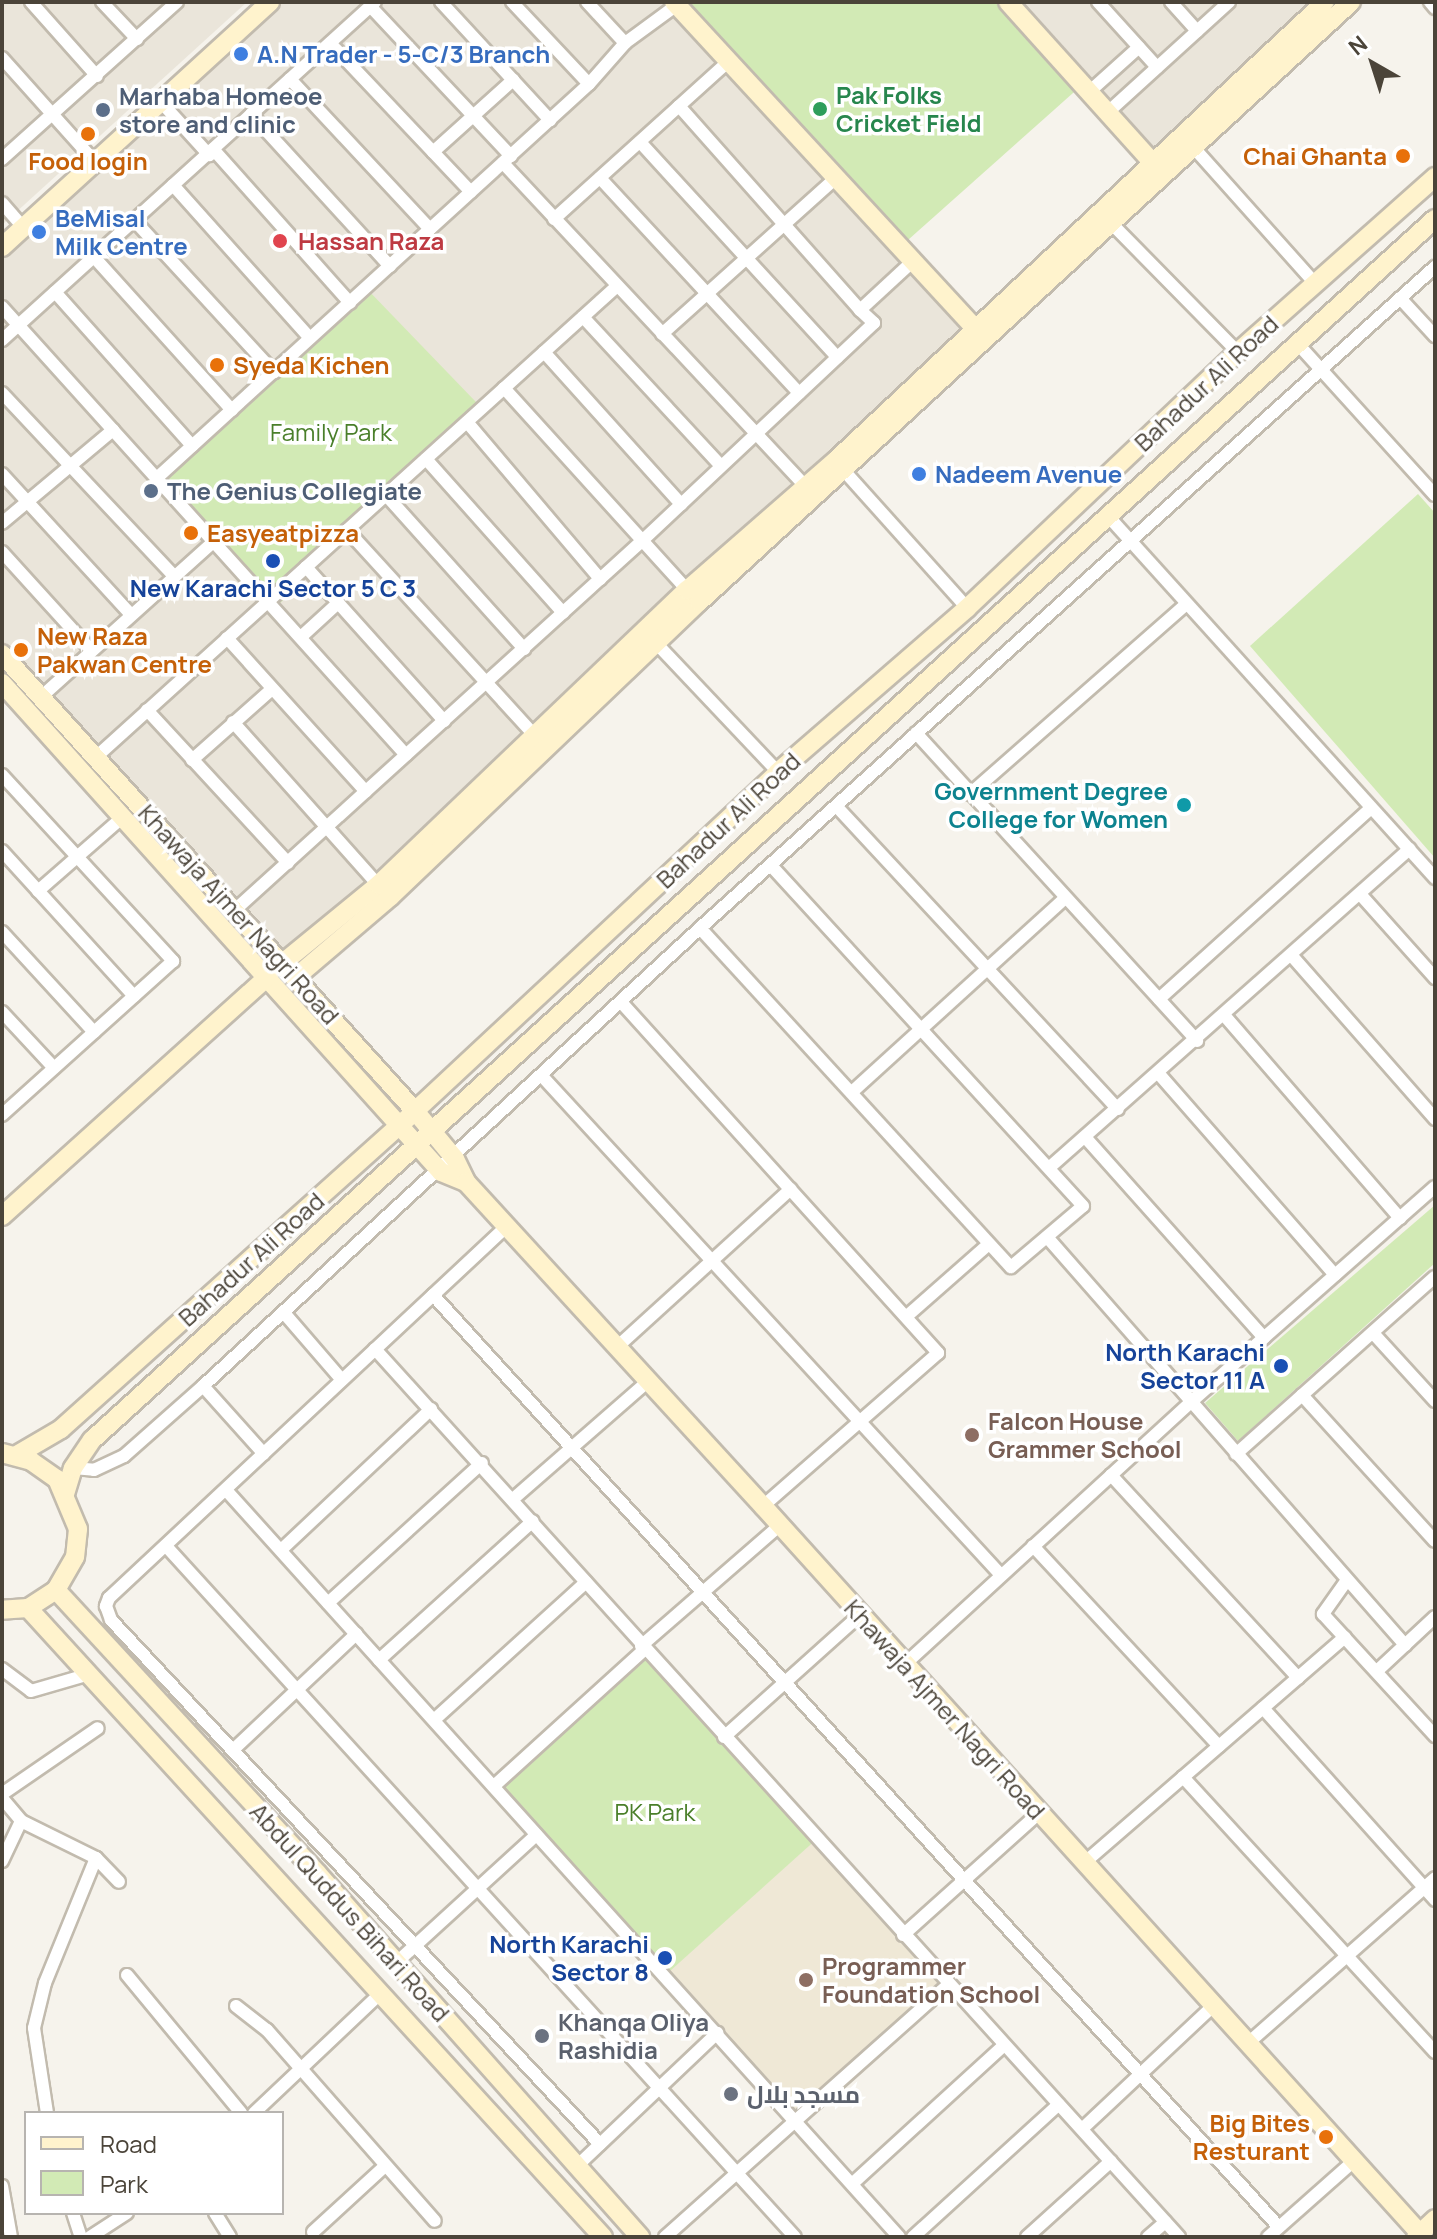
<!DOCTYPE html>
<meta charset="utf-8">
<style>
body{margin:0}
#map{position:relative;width:1437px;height:2239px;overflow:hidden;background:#f6f3ec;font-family:Manrope,Cairo,sans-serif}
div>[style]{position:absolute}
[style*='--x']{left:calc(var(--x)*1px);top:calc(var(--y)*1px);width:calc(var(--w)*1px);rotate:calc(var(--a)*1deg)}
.residential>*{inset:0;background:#eae5da}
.education>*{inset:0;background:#efe8d6;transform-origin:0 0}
.green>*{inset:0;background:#d2eab5;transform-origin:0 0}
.roads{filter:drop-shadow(2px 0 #c2bbae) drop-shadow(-2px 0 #c2bbae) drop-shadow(0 2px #c2bbae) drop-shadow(0 -2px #c2bbae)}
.street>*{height:12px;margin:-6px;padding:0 6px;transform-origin:6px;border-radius:6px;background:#fff}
.secondary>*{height:18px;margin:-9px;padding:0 9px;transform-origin:9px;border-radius:9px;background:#fff3cd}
.dots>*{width:22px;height:22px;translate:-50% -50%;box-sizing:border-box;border:4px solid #fff;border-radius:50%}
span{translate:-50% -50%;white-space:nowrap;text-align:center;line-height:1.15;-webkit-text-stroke:7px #fff;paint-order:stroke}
.shop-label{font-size:24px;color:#366cbe;font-weight:700}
.left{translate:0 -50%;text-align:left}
.leisure-label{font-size:24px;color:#27864d;font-weight:700}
.service-label{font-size:24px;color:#4e5e75;font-weight:700}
.food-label{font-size:24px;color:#c56008;font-weight:700}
.right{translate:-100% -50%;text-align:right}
.health-label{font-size:24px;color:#be3a42;font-weight:700}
.street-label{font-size:24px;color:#4b4439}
.park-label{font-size:24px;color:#4a7f2a}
.transit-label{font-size:24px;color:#164399;font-weight:700}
.culture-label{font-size:24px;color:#0d838f;font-weight:700}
.education-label{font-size:24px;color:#785e54;font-weight:700}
.worship-label{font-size:24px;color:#5b616d;font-weight:700}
.frame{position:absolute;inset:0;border:4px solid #4b4439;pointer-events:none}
.legend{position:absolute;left:24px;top:2111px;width:260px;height:104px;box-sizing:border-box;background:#fff;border:2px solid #b7b4b0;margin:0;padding:10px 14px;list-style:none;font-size:24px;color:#4b4439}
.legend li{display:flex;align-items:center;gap:16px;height:40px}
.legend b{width:40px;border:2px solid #b7b4b0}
.north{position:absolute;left:1333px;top:24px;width:80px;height:80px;-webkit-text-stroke:6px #fff;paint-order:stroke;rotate:321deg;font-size:22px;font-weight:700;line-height:32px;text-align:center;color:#4b4439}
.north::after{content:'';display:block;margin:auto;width:28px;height:36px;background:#4b4439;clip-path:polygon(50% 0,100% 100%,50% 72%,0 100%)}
</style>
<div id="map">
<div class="residential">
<i style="clip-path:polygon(2px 2px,247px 2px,2px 225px)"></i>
<i style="clip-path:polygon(279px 2px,664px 2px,910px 265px,961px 329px,696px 598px,378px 889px,282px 952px,2px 642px,2px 253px)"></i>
<i style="clip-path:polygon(1018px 2px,1320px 2px,1155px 153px)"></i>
</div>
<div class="education">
<i style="left:816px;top:1839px;width:197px;height:203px;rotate:48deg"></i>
</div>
<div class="green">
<i style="clip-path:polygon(674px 2px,1008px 2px,1082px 85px,899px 248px)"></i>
<i style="left:366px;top:288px;width:167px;height:281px;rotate:46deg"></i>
<i style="clip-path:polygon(1418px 494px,1435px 513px,1435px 858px,1250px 646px)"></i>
<i style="clip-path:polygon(1435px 1205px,1435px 1263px,1238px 1441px,1205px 1403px)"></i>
<i style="left:641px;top:1646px;width:261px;height:203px;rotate:48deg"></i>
</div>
<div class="roads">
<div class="street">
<i style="--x:31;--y:2;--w:99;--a:48.3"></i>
<i style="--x:102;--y:2;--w:51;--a:46.6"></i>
<i style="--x:441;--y:2;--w:161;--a:47.3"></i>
<i style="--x:512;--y:2;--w:112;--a:46.8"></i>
<i style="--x:587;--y:2;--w:56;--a:47.2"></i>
<i style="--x:1098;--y:2;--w:88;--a:47.8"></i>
<i style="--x:1171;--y:2;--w:39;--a:48"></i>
<i style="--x:1430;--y:2;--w:8;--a:50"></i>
<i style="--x:370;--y:6;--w:206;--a:46.8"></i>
<i style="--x:330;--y:43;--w:205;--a:46.6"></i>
<i style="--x:2;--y:58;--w:140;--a:48.2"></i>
<i style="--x:290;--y:79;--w:205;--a:47"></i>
<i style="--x:1089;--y:92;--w:67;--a:-42"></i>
<i style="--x:161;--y:102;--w:72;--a:47.8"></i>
<i style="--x:679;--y:106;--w:273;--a:48.4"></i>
<i style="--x:1107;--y:113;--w:165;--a:-42.3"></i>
<i style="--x:251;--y:114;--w:206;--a:47.6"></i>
<i style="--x:640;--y:142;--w:292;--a:47.5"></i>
<i style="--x:213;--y:149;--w:206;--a:48.3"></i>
<i style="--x:1195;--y:149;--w:180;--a:48.2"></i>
<i style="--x:433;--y:152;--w:108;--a:-42"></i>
<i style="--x:2;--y:159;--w:235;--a:-41.9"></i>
<i style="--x:503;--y:163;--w:439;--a:46.9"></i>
<i style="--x:600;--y:178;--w:293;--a:47.2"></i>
<i style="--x:173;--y:185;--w:205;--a:48.2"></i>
<i style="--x:2;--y:203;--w:32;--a:49"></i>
<i style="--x:554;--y:219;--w:234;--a:-42.1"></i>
<i style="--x:134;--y:220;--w:207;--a:47.4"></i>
<i style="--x:1112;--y:224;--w:180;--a:45.5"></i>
<i style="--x:94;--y:257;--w:206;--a:48"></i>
<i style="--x:55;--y:292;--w:206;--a:48.3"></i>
<i style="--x:1400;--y:298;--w:52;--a:47.4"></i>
<i style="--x:2;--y:307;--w:603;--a:47.96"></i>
<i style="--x:583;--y:317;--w:203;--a:47.2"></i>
<i style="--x:662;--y:334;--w:235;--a:-41.9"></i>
<i style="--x:2;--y:340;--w:503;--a:-42.18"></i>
<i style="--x:1297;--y:343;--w:205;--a:47.8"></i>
<i style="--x:544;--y:352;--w:205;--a:48"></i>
<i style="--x:504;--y:388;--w:273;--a:47.8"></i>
<i style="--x:2;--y:393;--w:251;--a:46.8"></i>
<i style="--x:467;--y:422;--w:206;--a:49.7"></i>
<i style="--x:426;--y:459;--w:206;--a:48.3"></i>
<i style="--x:838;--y:464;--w:193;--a:48.1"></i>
<i style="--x:2;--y:474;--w:191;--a:47.5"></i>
<i style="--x:158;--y:477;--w:583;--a:-42.36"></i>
<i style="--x:589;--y:84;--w:55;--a:-48.7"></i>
<i style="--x:625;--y:43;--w:64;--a:-36.2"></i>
<i style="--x:386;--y:495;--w:207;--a:48.1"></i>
<i style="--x:1108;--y:516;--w:488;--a:47.9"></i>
<i style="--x:2;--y:523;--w:145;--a:-40"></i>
<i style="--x:347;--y:530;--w:279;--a:47.6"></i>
<i style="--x:2;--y:552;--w:132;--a:47.8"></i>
<i style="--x:306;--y:567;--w:207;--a:48.1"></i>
<i style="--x:302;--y:636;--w:49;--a:-42.5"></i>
<i style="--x:227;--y:638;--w:207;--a:47.9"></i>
<i style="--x:656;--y:643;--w:178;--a:46.6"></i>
<i style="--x:41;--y:697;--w:233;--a:-42"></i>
<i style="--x:147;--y:710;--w:208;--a:47.3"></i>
<i style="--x:233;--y:722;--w:218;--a:48.3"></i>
<i style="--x:916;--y:733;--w:417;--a:47.6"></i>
<i style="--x:96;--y:757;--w:702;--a:-42.11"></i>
<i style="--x:192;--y:760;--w:107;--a:-41.6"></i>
<i style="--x:2;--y:775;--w:253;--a:47.4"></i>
<i style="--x:173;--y:961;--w:230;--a:138"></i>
<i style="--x:970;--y:794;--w:288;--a:-41.3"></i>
<i style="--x:838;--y:808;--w:411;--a:47.1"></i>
<i style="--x:2;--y:851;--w:196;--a:47.7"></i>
<i style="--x:38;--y:891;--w:114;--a:-41.1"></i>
<i style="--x:1360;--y:894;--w:113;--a:48.2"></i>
<i style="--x:236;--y:909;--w:549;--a:-42.2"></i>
<i style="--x:643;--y:540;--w:317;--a:-43.2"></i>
<i style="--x:874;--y:323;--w:19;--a:-137"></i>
<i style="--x:860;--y:310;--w:71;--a:-42.7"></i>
<i style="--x:700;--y:928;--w:460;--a:47.5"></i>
<i style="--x:1011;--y:1267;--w:94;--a:-40.3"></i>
<i style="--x:1083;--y:1206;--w:462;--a:-132.5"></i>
<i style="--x:2;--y:932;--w:136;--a:47.4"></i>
<i style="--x:1292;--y:956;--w:217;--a:48.7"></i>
<i style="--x:1159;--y:999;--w:285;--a:-42"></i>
<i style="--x:621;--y:1002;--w:473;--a:47.9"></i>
<i style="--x:938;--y:1353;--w:232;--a:138.8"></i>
<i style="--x:2;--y:1012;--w:76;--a:47.1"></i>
<i style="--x:1224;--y:1015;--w:269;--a:49.1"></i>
<i style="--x:1159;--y:1074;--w:267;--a:48.8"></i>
<i style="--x:541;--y:1075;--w:679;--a:47.39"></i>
<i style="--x:852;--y:1092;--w:288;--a:-42.3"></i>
<i style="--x:1085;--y:1137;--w:269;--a:48.3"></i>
<i style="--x:1050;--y:1167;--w:480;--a:-41.5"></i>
<i style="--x:507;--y:1226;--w:545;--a:136.93"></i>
<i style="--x:109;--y:1598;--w:9;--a:111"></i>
<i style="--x:106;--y:1606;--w:15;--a:70"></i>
<i style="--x:111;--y:1620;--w:717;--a:46.98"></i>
<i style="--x:1047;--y:1237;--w:543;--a:48.73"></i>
<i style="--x:433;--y:1295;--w:1259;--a:47.77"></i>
<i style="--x:285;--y:1314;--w:87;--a:49.2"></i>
<i style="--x:907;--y:1316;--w:109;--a:-41.3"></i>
<i style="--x:1373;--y:1333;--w:92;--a:47.6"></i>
<i style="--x:616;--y:1348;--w:236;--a:-42.3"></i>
<i style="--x:375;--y:1349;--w:1198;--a:47.84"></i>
<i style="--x:203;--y:1386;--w:91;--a:48.1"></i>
<i style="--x:1302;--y:1395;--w:197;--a:47.7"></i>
<i style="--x:1236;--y:1454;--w:266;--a:-41.7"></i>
<i style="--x:73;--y:1468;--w:21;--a:5"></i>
<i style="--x:94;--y:1470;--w:33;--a:-25"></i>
<i style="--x:124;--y:1456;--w:106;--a:-41.5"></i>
<i style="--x:203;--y:1386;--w:676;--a:-42.66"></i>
<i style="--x:700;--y:928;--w:989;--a:-41.97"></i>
<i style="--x:1111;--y:1475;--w:276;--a:47.3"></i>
<i style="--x:226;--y:1490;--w:1005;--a:47.98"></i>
<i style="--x:513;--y:1499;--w:178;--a:-41.1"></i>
<i style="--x:166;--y:1546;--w:934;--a:47.69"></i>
<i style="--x:1033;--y:1546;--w:273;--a:47.1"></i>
<i style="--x:281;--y:1550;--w:206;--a:-43.2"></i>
<i style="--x:1347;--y:1580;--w:42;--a:125.2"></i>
<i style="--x:1323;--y:1614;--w:166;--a:47.4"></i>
<i style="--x:328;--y:1603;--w:208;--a:-42.3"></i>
<i style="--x:641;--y:1646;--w:184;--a:-41"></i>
<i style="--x:379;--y:1660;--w:207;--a:-42.1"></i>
<i style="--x:904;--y:1665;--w:389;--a:-42.5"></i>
<i style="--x:1191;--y:1402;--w:325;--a:-41.4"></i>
<i style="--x:2;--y:1669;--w:36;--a:37"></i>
<i style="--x:31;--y:1691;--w:61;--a:-16.1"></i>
<i style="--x:1377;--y:1671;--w:79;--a:-43"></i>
<i style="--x:1263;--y:1708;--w:258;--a:48.1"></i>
<i style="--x:434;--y:1720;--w:205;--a:-42.2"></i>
<i style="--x:724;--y:1737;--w:183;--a:-41.9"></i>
<i style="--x:234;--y:1749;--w:168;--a:-43.3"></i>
<i style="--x:1183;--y:1777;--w:373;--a:47.5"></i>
<i style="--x:494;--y:1786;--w:202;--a:-42.2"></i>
<i style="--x:2;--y:1794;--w:116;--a:-34.5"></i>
<i style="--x:2;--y:1798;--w:30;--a:50"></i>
<i style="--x:21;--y:1821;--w:84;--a:26.3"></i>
<i style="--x:96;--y:1858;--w:33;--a:46"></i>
<i style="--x:2;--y:1861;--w:44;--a:-64.6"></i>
<i style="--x:1084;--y:1863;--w:345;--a:-40.9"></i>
<i style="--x:903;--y:1935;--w:183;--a:-41.9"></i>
<i style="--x:396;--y:1963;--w:190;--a:-42.4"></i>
<i style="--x:127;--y:1975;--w:179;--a:50.4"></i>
<i style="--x:236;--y:2006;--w:39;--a:38"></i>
<i style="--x:267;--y:2030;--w:254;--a:48.7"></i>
<i style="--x:1247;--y:2044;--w:251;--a:-41.4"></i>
<i style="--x:47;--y:2113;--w:86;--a:-98.7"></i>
<i style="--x:34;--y:2028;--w:46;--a:-76.3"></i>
<i style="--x:45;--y:1983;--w:135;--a:-67.8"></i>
<i style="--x:254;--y:2113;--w:175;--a:-43.4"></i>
<i style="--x:1082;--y:2129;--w:180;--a:-43.2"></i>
<i style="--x:576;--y:2167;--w:195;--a:-43.5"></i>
<i style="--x:852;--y:2184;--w:206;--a:-42.4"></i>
<i style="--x:2;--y:2186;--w:52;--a:80"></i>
<i style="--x:73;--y:2213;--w:25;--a:72"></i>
<i style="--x:215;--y:2213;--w:28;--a:58"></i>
<i style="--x:313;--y:2232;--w:96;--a:-42.5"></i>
<i style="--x:90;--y:2237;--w:44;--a:-33"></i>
<i style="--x:665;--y:2237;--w:379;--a:-41.7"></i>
<i style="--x:913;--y:2237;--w:197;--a:-42.3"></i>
<i style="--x:1027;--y:2237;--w:113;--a:-42.1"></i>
<i style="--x:1148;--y:2237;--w:23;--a:-41"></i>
<i style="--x:1268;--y:2237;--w:115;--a:-41.5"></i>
</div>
<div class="secondary">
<i style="--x:674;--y:2;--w:453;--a:47.3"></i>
<i style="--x:1008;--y:2;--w:229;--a:48"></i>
<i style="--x:2;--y:247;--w:363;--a:-42.4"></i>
<i style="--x:2;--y:654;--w:616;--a:47.9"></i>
<i style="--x:415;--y:1111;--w:62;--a:50.2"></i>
<i style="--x:455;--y:1159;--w:25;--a:64"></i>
<i style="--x:2;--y:683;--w:657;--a:48.08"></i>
<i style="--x:441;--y:1172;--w:27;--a:22"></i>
<i style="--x:466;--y:1182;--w:440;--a:47.5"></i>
<i style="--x:763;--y:1506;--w:985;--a:47.92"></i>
<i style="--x:284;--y:962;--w:122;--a:-39.3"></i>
<i style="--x:378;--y:885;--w:427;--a:-43.7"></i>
<i style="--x:687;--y:590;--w:196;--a:-41.1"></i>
<i style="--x:835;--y:461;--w:671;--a:-43.13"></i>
<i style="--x:296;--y:977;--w:123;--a:-40.4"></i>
<i style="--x:390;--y:897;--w:427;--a:-43.7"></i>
<i style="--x:699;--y:602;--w:886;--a:-42.62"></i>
<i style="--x:2;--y:1216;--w:359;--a:-42"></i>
<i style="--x:2;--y:1453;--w:30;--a:15"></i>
<i style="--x:31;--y:1461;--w:32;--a:35"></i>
<i style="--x:57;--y:1479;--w:54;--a:67.2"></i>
<i style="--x:78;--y:1529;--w:28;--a:96"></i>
<i style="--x:75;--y:1557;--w:38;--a:120"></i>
<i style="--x:56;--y:1590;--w:33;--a:147"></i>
<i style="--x:28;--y:1608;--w:26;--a:176"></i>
<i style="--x:15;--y:1456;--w:53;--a:-30.4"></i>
<i style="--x:61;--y:1429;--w:476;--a:-41.9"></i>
<i style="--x:415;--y:1111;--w:497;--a:-43"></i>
<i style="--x:778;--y:772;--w:250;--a:-40.9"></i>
<i style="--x:967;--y:608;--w:373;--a:-43.4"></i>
<i style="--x:1238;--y:352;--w:264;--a:-41.6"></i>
<i style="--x:65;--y:1494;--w:27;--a:-73"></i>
<i style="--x:73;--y:1468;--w:34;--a:-56"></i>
<i style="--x:92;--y:1440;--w:1815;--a:-42.28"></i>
<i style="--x:56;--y:1590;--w:385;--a:47.3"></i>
<i style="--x:317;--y:1873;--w:487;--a:48.4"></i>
<i style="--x:28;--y:1608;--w:852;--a:47.57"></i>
<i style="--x:1416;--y:2237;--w:26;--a:-43"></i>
</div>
</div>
<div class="dots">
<i style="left:241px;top:54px;background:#3f7fe0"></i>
<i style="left:820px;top:109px;background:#2e9e5b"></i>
<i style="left:103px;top:110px;background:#5c6f8a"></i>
<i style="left:88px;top:134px;background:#e8710a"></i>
<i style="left:1403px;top:156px;background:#e8710a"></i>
<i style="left:39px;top:232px;background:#3f7fe0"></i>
<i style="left:280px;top:241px;background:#e0444e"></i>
<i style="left:217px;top:365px;background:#e8710a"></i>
<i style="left:919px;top:474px;background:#3f7fe0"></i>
<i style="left:151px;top:491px;background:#5c6f8a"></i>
<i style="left:191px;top:533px;background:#e8710a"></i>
<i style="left:273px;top:561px;background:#1a4fb4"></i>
<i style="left:21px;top:650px;background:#e8710a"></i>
<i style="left:1184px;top:805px;background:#0f9aa8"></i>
<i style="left:1281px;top:1366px;background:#1a4fb4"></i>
<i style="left:972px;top:1435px;background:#8d6e63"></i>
<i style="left:665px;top:1958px;background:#1a4fb4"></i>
<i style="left:806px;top:1980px;background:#8d6e63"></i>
<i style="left:542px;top:2036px;background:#6b7280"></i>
<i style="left:731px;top:2094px;background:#6b7280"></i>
<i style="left:1326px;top:2137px;background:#e8710a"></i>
</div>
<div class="shop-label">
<span class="left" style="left:257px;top:54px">A.N Trader - 5-C/3 Branch</span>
<span class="left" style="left:55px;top:232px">BeMisal<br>Milk Centre</span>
<span class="left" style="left:935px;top:474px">Nadeem Avenue</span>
</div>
<div class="leisure-label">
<span class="left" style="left:836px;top:109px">Pak Folks<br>Cricket Field</span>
</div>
<div class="service-label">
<span class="left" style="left:119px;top:110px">Marhaba Homeoe<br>store and clinic</span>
<span class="left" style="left:167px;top:491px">The Genius Collegiate</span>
</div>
<div class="food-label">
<span class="right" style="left:1387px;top:156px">Chai Ghanta</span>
<span style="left:88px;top:161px">Food login</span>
<span class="left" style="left:233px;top:365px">Syeda Kichen</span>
<span class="left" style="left:207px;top:533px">Easyeatpizza</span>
<span class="left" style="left:37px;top:650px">New Raza<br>Pakwan Centre</span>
<span class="right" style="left:1310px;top:2137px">Big Bites<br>Resturant</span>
</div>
<div class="health-label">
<span class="left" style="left:298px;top:241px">Hassan Raza</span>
</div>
<div class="street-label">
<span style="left:1206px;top:383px;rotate:-43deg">Bahadur Ali Road</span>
<span style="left:728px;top:820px;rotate:-43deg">Bahadur Ali Road</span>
<span style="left:239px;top:914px;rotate:48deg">Khawaja Ajmer Nagri Road</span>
<span style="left:251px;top:1259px;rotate:-42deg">Bahadur Ali Road</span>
<span style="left:945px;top:1709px;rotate:48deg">Khawaja Ajmer Nagri Road</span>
<span style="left:350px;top:1912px;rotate:48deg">Abdul Quddus Bihari Road</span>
</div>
<div class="park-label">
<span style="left:331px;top:432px">Family Park</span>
<span style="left:655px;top:1812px">PK Park</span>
</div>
<div class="transit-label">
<span style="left:273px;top:588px">New Karachi Sector 5 C 3</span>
<span class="right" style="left:1265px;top:1366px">North Karachi<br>Sector 11 A</span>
<span class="right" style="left:649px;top:1958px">North Karachi<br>Sector 8</span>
</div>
<div class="culture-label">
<span class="right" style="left:1168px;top:805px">Government Degree<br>College for Women</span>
</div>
<div class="education-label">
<span class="left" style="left:988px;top:1435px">Falcon House<br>Grammer School</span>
<span class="left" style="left:822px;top:1980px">Programmer<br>Foundation School</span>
</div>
<div class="worship-label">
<span class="left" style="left:558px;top:2036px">Khanqa Oliya<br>Rashidia</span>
<span class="left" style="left:747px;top:2094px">مسجد بلال</span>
</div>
<div class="frame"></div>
<ul class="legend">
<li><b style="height:10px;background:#fff3cd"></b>Road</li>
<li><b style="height:22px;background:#d2eab5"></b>Park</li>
</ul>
<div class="north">N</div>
</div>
